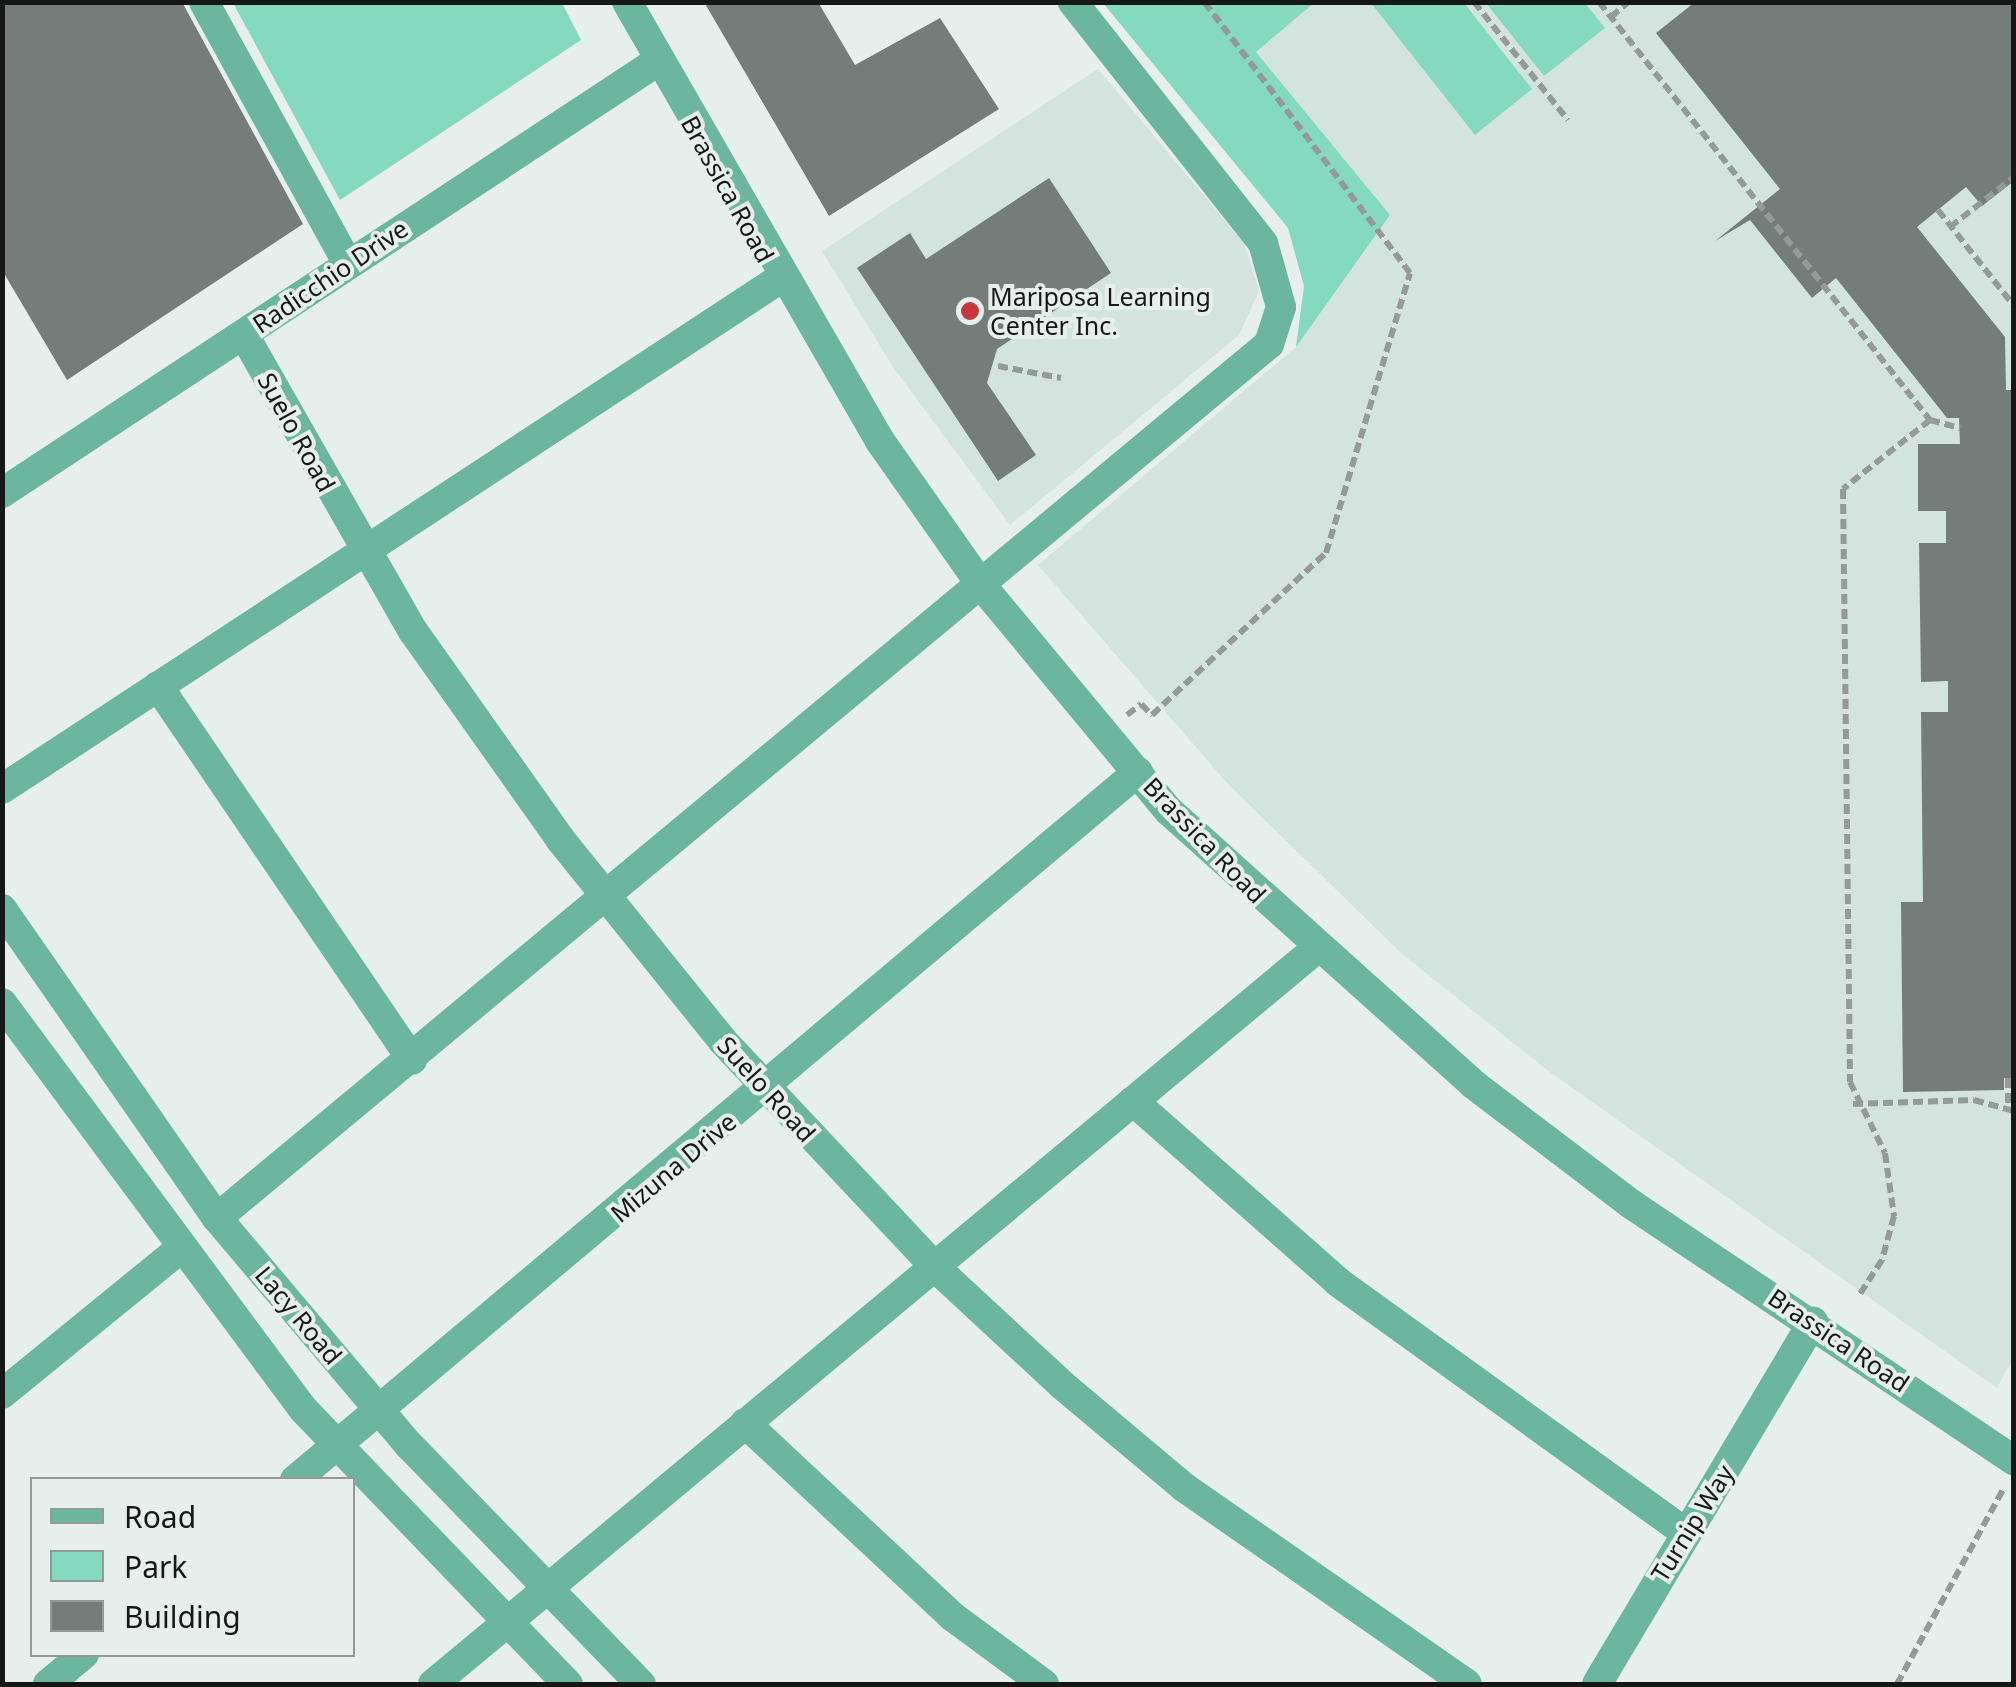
<!DOCTYPE html>
<style>
body{margin:0}
#map{position:relative;width:2016px;height:1687px;overflow:hidden;background:#e6efec;font-family:"Noto Sans",sans-serif}
div>[style]{position:absolute}
[style*='--x']{left:calc(var(--x)*1px);top:calc(var(--y)*1px);width:calc(var(--w)*1px);rotate:calc(var(--a)*1deg)}
.built>*{inset:0;background:#d3e4de}
.green>*{inset:0;background:#85d9be}
.building>*{inset:0;background:#757d7a}
.path>*{height:6px;margin-top:-3px;transform-origin:0;background:repeating-linear-gradient(90deg,#949a98 0 10px,transparent 0 15px)}
.minor>*{height:30px;margin:-15px;padding:0 15px;transform-origin:15px;border-radius:15px;background:#6cb69f}
.dots>*{width:28px;height:28px;translate:-50% -50%;box-sizing:border-box;border:5px solid #e6efec;border-radius:50%}
span{translate:-50% -50%;white-space:nowrap;text-align:center;line-height:1.15;-webkit-text-stroke:8px #e6efec;paint-order:stroke}
.street-label{font-size:25px;color:#151817}
.poi-label{font-size:25px;color:#151817}
.left{translate:0 -50%;text-align:left}
.frame{position:absolute;inset:0;border:5px solid #151817;pointer-events:none}
.legend{position:absolute;left:30px;top:1477px;width:325px;height:180px;box-sizing:border-box;background:#e6efec;border:2px solid #929997;margin:0;padding:12px 18px;list-style:none;font-size:30px;color:#151817}
.legend li{display:flex;align-items:center;gap:20px;height:50px}
.legend b{width:50px;border:2px solid #929997}
</style>
<div id="map">
<div class="built">
<i style="clip-path:polygon(1314px 3px,2013px 3px,2014px 1357px,1997px 1388px,1547px 1070px,1401px 953px,1228px 784px,1038px 565px,1296px 347px,1390px 215px,1256px 52px)"></i>
<i style="clip-path:polygon(1098px 69px,1244px 243px,1259px 291px,1239px 335px,1010px 525px,893px 367px,822px 251px)"></i>
</div>
<div class="green">
<i style="clip-path:polygon(233px 3px,562px 3px,581px 40px,340px 200px)"></i>
<i style="clip-path:polygon(1103px 3px,1314px 3px,1256px 52px,1390px 215px,1296px 347px,1304px 286px,1288px 228px)"></i>
<i style="clip-path:polygon(1371px 3px,1464px 3px,1532px 89px,1475px 135px)"></i>
<i style="clip-path:polygon(1486px 3px,1585px 3px,1605px 28px,1544px 76px)"></i>
</div>
<div class="building">
<i style="clip-path:polygon(2px 2px,182px 2px,303px 224px,67px 380px,2px 270px)"></i>
<i style="clip-path:polygon(704px 2px,818px 2px,855px 65px,940px 18px,999px 109px,829px 216px)"></i>
<i style="clip-path:polygon(1695px 2px,2014px 2px,2014px 181px,1982px 206px,1966px 187px,1917px 227px,2005px 337px,2006px 390px,2014px 390px,2014px 1078px,2004px 1078px,2004px 1090px,1903px 1092px,1901px 902px,1923px 902px,1921px 712px,1948px 712px,1948px 681px,1921px 682px,1919px 543px,1946px 543px,1946px 511px,1918px 511px,1918px 444px,1960px 444px,1959px 418px,1947px 418px,1836px 278px,1812px 298px,1750px 220px,1715px 241px,1780px 189px,1656px 33px)"></i>
<i style="clip-path:polygon(1049px 178px,1111px 273px,997px 349px,987px 383px,1036px 455px,998px 481px,857px 268px,910px 233px,926px 259px)"></i>
</div>
<div class="path">
<i style="--x:1474;--y:2;--w:151;--a:51.5"></i>
<i style="--x:1599;--y:2;--w:533;--a:51.63"></i>
<i style="--x:1930;--y:420;--w:111;--a:141.6"></i>
<i style="--x:1843;--y:489;--w:593;--a:89.32"></i>
<i style="--x:1850;--y:1082;--w:79;--a:63.8"></i>
<i style="--x:1885;--y:1153;--w:64;--a:81.9"></i>
<i style="--x:1894;--y:1216;--w:46;--a:105.3"></i>
<i style="--x:1882;--y:1260;--w:44;--a:123"></i>
<i style="--x:1611;--y:17;--w:23;--a:-41"></i>
<i style="--x:1938;--y:210;--w:122;--a:51.6"></i>
<i style="--x:1950;--y:227;--w:81;--a:-38"></i>
<i style="--x:998;--y:366;--w:64;--a:10.8"></i>
<i style="--x:1930;--y:420;--w:31;--a:15"></i>
<i style="--x:1127;--y:715;--w:18;--a:-38"></i>
<i style="--x:1141;--y:704;--w:16;--a:45"></i>
<i style="--x:1152;--y:715;--w:238;--a:-43"></i>
<i style="--x:1326;--y:553;--w:292;--a:-73.3"></i>
<i style="--x:1410;--y:273;--w:340;--a:-127.2"></i>
<i style="--x:2008;--y:1078;--w:30;--a:90"></i>
<i style="--x:1853;--y:1104;--w:121;--a:-1.9"></i>
<i style="--x:1974;--y:1100;--w:41;--a:15.4"></i>
<i style="--x:1897;--y:1684;--w:223;--a:-61.4"></i>
</div>
<div class="minor">
<i style="--x:204;--y:2;--w:299;--a:61.2"></i>
<i style="--x:627;--y:2;--w:507;--a:60.04"></i>
<i style="--x:880;--y:441;--w:177;--a:54.9"></i>
<i style="--x:982;--y:586;--w:291;--a:50.3"></i>
<i style="--x:1168;--y:810;--w:410;--a:41.9"></i>
<i style="--x:1473;--y:1084;--w:198;--a:37.2"></i>
<i style="--x:1631;--y:1204;--w:461;--a:33.8"></i>
<i style="--x:244;--y:335;--w:341;--a:60.3"></i>
<i style="--x:413;--y:631;--w:255;--a:54.7"></i>
<i style="--x:560;--y:839;--w:258;--a:51.1"></i>
<i style="--x:722;--y:1040;--w:314;--a:46.8"></i>
<i style="--x:937;--y:1269;--w:169;--a:42.8"></i>
<i style="--x:1061;--y:1384;--w:162;--a:40"></i>
<i style="--x:1185;--y:1488;--w:343;--a:34.8"></i>
<i style="--x:2;--y:493;--w:785;--a:-33.37"></i>
<i style="--x:158;--y:686;--w:452;--a:55.8"></i>
<i style="--x:2;--y:789;--w:928;--a:-33.26"></i>
<i style="--x:2;--y:909;--w:376;--a:55.2"></i>
<i style="--x:217;--y:1218;--w:299;--a:49.8"></i>
<i style="--x:410;--y:1446;--w:332;--a:45.9"></i>
<i style="--x:2;--y:1003;--w:505;--a:53.45"></i>
<i style="--x:303;--y:1409;--w:382;--a:46.1"></i>
<i style="--x:1133;--y:1101;--w:273;--a:41.4"></i>
<i style="--x:1338;--y:1282;--w:425;--a:35.8"></i>
<i style="--x:217;--y:1218;--w:1368;--a:-39.72"></i>
<i style="--x:1269;--y:344;--w:39;--a:-72"></i>
<i style="--x:1281;--y:307;--w:66;--a:-105.7"></i>
<i style="--x:1263;--y:243;--w:307;--a:-128.3"></i>
<i style="--x:2;--y:1394;--w:231;--a:-39.2"></i>
<i style="--x:745;--y:1423;--w:284;--a:43"></i>
<i style="--x:953;--y:1617;--w:113;--a:36.4"></i>
<i style="--x:295;--y:1480;--w:1101;--a:-40.03"></i>
<i style="--x:48;--y:1684;--w:47;--a:-39.8"></i>
<i style="--x:433;--y:1684;--w:1149;--a:-39.77"></i>
<i style="--x:1597;--y:1684;--w:422;--a:-59.2"></i>
</div>
<div class="dots">
<i style="left:970px;top:311px;background:#c63741"></i>
</div>
<div class="street-label">
<span style="left:728px;top:189px;rotate:61deg">Brassica Road</span>
<span style="left:330px;top:276px;rotate:-34deg">Radicchio Drive</span>
<span style="left:297px;top:432px;rotate:61deg">Suelo Road</span>
<span style="left:1205px;top:840px;rotate:46deg">Brassica Road</span>
<span style="left:767px;top:1089px;rotate:48deg">Suelo Road</span>
<span style="left:673px;top:1167px;rotate:-40deg">Mizuna Drive</span>
<span style="left:299px;top:1315px;rotate:50deg">Lacy Road</span>
<span style="left:1839px;top:1340px;rotate:34deg">Brassica Road</span>
<span style="left:1692px;top:1523px;rotate:-58deg">Turnip Way</span>
</div>
<div class="poi-label">
<span class="left" style="left:990px;top:311px">Mariposa Learning<br>Center Inc.</span>
</div>
<div class="frame"></div>
<ul class="legend">
<li><b style="height:12px;background:#6cb69f"></b>Road</li>
<li><b style="height:28px;background:#85d9be"></b>Park</li>
<li><b style="height:28px;background:#757d7a"></b>Building</li>
</ul>
</div>
